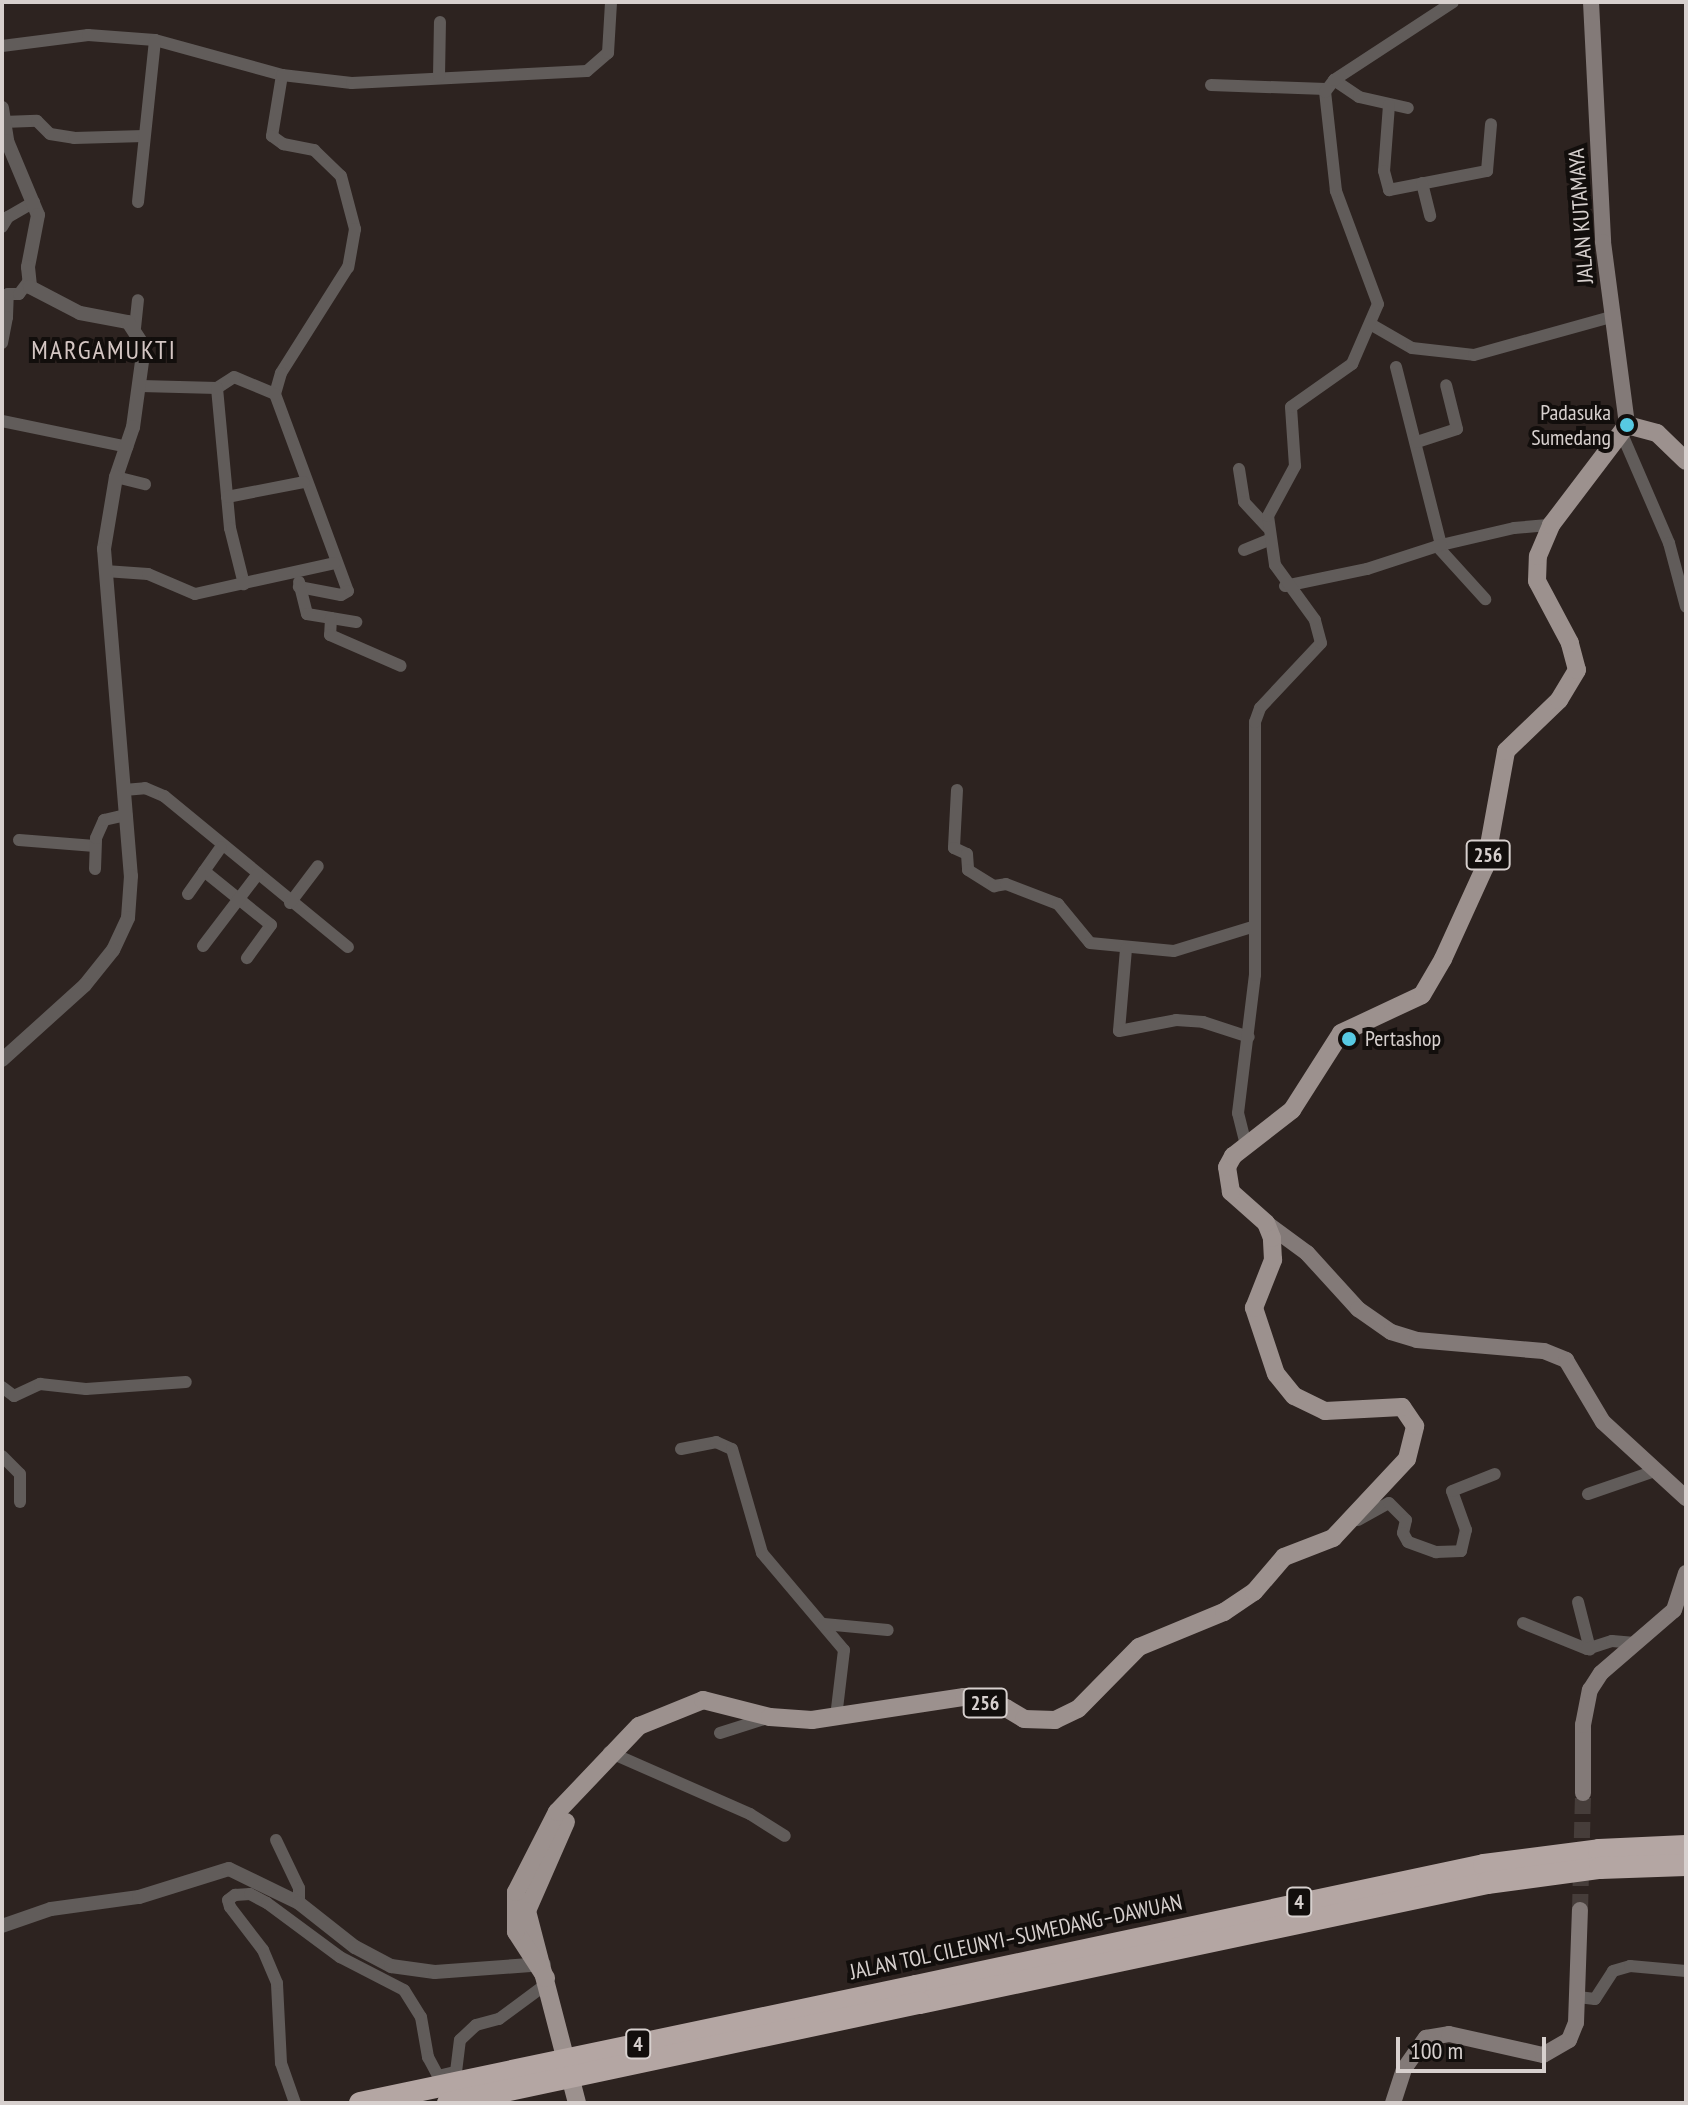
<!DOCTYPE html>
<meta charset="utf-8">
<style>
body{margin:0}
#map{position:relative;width:1688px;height:2105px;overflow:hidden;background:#2d2320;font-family:"PT Sans Narrow",sans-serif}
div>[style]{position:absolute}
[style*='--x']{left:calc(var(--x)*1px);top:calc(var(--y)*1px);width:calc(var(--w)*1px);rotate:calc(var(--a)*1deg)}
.secondary-tunnel>*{height:16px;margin-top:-8px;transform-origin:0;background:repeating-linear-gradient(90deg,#463d3a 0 16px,transparent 0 24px)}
.minor>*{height:12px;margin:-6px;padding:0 6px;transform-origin:6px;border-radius:6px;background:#615c5a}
.tertiary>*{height:14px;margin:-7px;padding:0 7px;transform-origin:7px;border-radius:7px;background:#615c5a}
.secondary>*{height:16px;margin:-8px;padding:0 8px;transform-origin:8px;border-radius:8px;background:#837a78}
.primary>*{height:18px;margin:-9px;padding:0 9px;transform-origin:9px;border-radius:9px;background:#9c918e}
.motorway>*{height:22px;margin:-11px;padding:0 11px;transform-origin:11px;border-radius:11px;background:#b4a6a3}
.motorway-bridge>*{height:22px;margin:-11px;padding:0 11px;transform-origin:11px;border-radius:11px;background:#b4a6a3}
.dots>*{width:22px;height:22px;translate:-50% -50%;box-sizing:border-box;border:4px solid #120e0c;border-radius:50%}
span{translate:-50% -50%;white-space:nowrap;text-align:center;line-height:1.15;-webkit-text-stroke:8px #120e0c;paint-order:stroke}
.shield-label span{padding:2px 6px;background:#120e0c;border:2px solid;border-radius:6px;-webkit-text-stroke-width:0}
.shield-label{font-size:20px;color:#d7d0ce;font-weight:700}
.street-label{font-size:22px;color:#d7d0ce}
.poi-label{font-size:22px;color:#d7d0ce}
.right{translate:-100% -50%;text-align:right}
.left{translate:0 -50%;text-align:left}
.quarter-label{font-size:26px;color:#d4c6c3;letter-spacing:2px}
.frame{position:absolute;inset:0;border:4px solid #d7d0ce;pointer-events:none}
.scale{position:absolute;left:1396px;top:2037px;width:150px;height:36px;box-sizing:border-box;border:4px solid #d7d0ce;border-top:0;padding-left:10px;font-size:24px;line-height:28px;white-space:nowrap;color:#d7d0ce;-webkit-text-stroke:6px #120e0c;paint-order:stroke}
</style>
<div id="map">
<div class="secondary-tunnel">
<i style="--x:1580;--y:1910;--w:117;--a:-88.5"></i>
</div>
<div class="minor">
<i style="--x:2;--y:46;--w:87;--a:-7.3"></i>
<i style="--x:88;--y:35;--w:67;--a:4.3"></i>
<i style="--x:155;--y:40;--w:132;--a:15.4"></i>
<i style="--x:282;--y:75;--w:62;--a:99.3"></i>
<i style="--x:272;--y:136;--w:14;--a:36"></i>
<i style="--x:283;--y:144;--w:32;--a:11"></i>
<i style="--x:314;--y:150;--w:37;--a:44"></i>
<i style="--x:341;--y:176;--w:55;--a:75.2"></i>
<i style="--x:355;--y:229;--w:39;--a:100"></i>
<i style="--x:348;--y:267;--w:125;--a:122.3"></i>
<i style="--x:281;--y:373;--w:22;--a:106"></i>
<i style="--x:275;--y:394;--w:44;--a:-157.5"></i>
<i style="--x:234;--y:377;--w:20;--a:147"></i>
<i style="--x:217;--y:388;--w:76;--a:-178.5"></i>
<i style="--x:282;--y:75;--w:70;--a:6.5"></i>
<i style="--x:352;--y:83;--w:235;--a:-2.9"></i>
<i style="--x:587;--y:71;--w:28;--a:-41"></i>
<i style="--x:608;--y:53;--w:51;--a:-86.6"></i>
<i style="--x:439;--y:77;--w:55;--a:-89"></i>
<i style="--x:1334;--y:80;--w:30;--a:34"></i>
<i style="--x:1359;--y:97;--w:50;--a:12.7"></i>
<i style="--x:1211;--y:85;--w:115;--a:2"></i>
<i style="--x:1389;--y:105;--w:66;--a:94.3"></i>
<i style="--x:1384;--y:171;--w:20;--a:75"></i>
<i style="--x:1389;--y:190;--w:100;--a:-11"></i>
<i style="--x:1487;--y:171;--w:47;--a:-85.1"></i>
<i style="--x:3;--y:122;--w:34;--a:-2"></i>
<i style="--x:37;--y:121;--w:18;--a:45"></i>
<i style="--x:50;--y:134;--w:24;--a:9"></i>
<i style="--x:74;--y:138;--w:70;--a:-1.6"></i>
<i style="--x:1422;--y:183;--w:34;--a:76"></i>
<i style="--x:138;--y:202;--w:163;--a:-84"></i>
<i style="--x:2;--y:227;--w:12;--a:-59"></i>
<i style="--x:8;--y:217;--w:30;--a:-30"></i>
<i style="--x:2;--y:316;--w:5;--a:11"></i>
<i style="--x:7;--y:317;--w:23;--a:-88"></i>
<i style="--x:8;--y:294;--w:11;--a:0"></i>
<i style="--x:19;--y:294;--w:15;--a:-53"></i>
<i style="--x:1372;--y:325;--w:46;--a:29.9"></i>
<i style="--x:1412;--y:348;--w:62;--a:6.4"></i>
<i style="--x:1474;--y:355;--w:142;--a:-15.5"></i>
<i style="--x:135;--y:328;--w:28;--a:-84"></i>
<i style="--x:2;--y:343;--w:26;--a:-79"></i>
<i style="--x:1396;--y:367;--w:184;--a:75.8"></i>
<i style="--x:1441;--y:545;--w:75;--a:-13.1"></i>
<i style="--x:1514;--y:528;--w:37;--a:-5"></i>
<i style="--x:217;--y:388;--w:141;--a:84.7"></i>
<i style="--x:230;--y:528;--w:58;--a:76"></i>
<i style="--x:275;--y:394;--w:210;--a:69.7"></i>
<i style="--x:348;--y:591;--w:8;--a:150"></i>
<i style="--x:341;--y:595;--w:43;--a:-169.2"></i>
<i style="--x:2;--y:421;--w:128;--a:11.7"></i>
<i style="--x:1621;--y:432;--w:121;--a:66.6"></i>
<i style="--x:1669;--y:543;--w:66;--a:75.1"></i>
<i style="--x:1417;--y:442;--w:42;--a:-18"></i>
<i style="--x:1457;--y:429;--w:45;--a:-104"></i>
<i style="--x:1239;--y:469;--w:33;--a:81"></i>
<i style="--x:1244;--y:502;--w:35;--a:47"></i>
<i style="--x:116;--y:477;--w:30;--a:14"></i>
<i style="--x:227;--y:497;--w:78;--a:-11"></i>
<i style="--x:1437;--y:546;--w:72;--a:47.8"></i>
<i style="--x:1244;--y:550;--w:27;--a:-22"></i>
<i style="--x:105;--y:571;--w:43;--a:4"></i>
<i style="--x:148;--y:574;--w:51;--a:23.1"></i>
<i style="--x:195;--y:594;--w:143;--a:-12.5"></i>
<i style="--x:299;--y:582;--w:33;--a:76"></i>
<i style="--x:307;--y:614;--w:50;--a:9.3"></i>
<i style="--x:1285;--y:586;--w:84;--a:-11.7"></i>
<i style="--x:1367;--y:569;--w:78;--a:-18"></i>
<i style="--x:331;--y:618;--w:17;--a:93"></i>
<i style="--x:330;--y:635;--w:77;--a:23.6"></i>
<i style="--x:124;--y:790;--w:21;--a:-5"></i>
<i style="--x:145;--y:788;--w:21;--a:23"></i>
<i style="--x:164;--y:796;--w:238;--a:39.4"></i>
<i style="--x:957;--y:790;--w:58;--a:93"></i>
<i style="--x:954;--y:848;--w:14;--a:25"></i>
<i style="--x:967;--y:854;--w:16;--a:86"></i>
<i style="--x:968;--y:870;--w:31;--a:32"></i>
<i style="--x:994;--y:886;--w:12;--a:-9"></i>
<i style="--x:1006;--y:884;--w:56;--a:21"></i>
<i style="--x:1058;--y:904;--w:50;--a:50.6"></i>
<i style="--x:1090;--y:943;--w:84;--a:5.4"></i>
<i style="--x:1174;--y:951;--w:82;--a:-17.1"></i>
<i style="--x:19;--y:840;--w:76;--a:4.5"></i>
<i style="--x:95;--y:869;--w:31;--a:-88"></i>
<i style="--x:96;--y:838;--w:20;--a:-66"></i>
<i style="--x:104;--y:820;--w:23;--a:-13"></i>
<i style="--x:204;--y:871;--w:86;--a:38.9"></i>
<i style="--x:271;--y:925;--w:41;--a:126"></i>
<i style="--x:188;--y:894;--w:57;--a:-54.9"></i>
<i style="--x:290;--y:903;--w:46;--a:-52.9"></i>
<i style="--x:203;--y:946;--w:89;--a:-52.7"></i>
<i style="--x:1126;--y:949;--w:82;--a:94.9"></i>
<i style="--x:1119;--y:1031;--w:58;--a:-10.9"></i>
<i style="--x:1176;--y:1020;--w:27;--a:4"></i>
<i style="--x:1203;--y:1022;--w:48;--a:18.1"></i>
<i style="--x:1246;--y:1145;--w:33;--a:-104"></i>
<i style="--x:1238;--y:1113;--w:139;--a:-83"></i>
<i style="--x:1255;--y:975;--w:253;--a:-90"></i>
<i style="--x:1255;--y:722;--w:15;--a:-70"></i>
<i style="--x:1260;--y:708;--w:89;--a:-46.8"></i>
<i style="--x:1321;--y:643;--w:24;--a:-105"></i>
<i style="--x:1315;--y:620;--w:68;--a:-126"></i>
<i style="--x:1275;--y:565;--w:49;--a:-98.1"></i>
<i style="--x:1268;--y:516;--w:57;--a:-61.6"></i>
<i style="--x:1295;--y:466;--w:59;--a:-93.9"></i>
<i style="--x:1291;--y:407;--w:75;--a:-35.2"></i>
<i style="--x:1352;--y:364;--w:65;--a:-66.6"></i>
<i style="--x:1378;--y:304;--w:121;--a:-110.4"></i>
<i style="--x:1336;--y:191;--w:100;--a:-96.3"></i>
<i style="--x:1325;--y:92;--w:15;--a:-53"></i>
<i style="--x:1334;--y:80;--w:142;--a:-33.2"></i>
<i style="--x:2;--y:1387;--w:15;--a:37"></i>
<i style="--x:14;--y:1396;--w:29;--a:-25"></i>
<i style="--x:40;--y:1384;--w:46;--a:6.2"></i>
<i style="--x:86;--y:1389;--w:100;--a:-4"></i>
<i style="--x:681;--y:1449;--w:36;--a:-11"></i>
<i style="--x:716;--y:1442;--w:17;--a:24"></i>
<i style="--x:732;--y:1449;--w:108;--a:73.9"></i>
<i style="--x:762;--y:1553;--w:127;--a:49.8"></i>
<i style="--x:844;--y:1650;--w:67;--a:96.8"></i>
<i style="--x:2;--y:1456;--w:25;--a:45"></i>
<i style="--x:20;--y:1474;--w:28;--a:90"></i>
<i style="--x:1588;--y:1494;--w:68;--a:-19"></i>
<i style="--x:1358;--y:1520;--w:35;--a:-29"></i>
<i style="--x:1389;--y:1503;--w:24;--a:45"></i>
<i style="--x:1406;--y:1520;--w:13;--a:103"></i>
<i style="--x:1403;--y:1533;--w:10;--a:61"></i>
<i style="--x:1408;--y:1542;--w:30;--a:20"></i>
<i style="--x:1436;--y:1552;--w:25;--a:-2"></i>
<i style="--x:1461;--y:1551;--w:22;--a:-77"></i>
<i style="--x:1466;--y:1530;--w:41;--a:-109.7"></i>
<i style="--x:1452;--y:1491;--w:46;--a:-21.6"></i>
<i style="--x:1578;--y:1602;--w:49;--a:75.7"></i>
<i style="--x:1523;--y:1623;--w:69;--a:22.1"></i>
<i style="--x:1587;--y:1649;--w:26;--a:-18"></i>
<i style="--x:1612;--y:1641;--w:23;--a:5"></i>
<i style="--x:824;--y:1624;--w:64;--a:5.4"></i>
<i style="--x:720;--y:1733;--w:52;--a:-17.7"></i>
<i style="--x:609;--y:1752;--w:154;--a:23.7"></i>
<i style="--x:750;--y:1814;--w:41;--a:32.2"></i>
<i style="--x:276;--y:1840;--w:53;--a:64.4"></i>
<i style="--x:299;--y:1888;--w:15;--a:90"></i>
<i style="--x:1578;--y:1997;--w:17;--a:7"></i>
<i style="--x:1595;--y:1999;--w:33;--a:-57"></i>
<i style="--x:1613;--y:1971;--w:18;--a:-16"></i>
<i style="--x:1630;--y:1966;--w:56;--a:5.1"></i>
<i style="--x:295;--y:2103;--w:42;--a:-109.3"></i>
<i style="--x:281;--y:2063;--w:80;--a:-92.9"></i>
<i style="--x:277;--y:1983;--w:36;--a:-113"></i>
<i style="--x:263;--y:1950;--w:54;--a:-127.5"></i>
<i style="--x:230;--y:1907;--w:7;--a:-106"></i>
<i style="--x:228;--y:1900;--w:9;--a:-36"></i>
<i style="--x:235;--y:1895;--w:15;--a:-4"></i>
<i style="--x:250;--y:1894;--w:19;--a:28"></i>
<i style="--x:267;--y:1903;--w:91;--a:36.5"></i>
<i style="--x:340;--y:1957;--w:72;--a:27.3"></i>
<i style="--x:404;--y:1990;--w:32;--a:58"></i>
<i style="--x:421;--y:2017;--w:41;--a:80.1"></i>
<i style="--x:428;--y:2057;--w:21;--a:62"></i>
<i style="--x:438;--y:2076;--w:18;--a:-13"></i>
<i style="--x:456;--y:2072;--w:32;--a:-83"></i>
<i style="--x:460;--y:2040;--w:22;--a:-43"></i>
<i style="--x:476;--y:2025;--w:24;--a:-15"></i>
<i style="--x:499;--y:2019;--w:57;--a:-36.5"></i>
</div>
<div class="tertiary">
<i style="--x:2;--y:108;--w:33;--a:81"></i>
<i style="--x:7;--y:141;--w:80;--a:67.3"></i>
<i style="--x:38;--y:215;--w:53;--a:100.9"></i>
<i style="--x:28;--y:267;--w:20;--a:84"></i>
<i style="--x:30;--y:287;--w:56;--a:27.5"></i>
<i style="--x:80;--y:313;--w:49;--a:10.6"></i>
<i style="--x:128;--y:322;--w:30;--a:57"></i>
<i style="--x:144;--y:347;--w:81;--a:97.8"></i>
<i style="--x:133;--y:427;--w:53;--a:108.8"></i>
<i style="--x:116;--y:477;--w:73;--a:99.5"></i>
<i style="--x:104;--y:549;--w:328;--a:85.3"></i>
<i style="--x:131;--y:876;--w:42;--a:94.1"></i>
<i style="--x:128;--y:918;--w:35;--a:115"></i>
<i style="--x:113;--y:950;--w:45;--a:128.7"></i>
<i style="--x:85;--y:985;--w:112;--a:137.9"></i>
<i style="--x:2;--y:1926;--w:52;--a:-19.1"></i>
<i style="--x:51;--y:1909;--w:89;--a:-7.8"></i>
<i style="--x:139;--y:1897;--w:94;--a:-17.3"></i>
<i style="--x:229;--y:1869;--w:78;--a:25.9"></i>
<i style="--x:299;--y:1903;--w:71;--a:38.2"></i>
<i style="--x:355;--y:1947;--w:41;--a:27.8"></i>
<i style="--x:391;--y:1966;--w:44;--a:7.8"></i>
<i style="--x:435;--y:1972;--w:109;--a:-4.2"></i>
</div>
<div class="secondary">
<i style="--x:1591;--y:2;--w:240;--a:87.1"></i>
<i style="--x:1603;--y:242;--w:185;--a:82.5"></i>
<i style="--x:1266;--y:1223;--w:51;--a:36.2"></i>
<i style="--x:1307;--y:1253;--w:76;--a:47.7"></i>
<i style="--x:1358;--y:1309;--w:40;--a:34.9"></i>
<i style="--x:1391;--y:1332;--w:27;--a:17"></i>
<i style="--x:1417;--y:1340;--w:127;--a:5"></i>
<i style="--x:1544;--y:1351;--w:24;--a:22"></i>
<i style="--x:1566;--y:1360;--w:72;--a:59.2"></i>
<i style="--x:1603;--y:1422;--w:113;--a:42.5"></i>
<i style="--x:1583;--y:1793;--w:68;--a:-90"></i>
<i style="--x:1583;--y:1725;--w:36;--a:-79"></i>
<i style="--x:1590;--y:1690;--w:20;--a:-57"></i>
<i style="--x:1601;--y:1673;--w:96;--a:-40.8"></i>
<i style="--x:1674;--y:1610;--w:39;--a:-72"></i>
<i style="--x:1393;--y:2103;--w:36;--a:-72"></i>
<i style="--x:1404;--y:2069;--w:38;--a:-55"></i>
<i style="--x:1426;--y:2038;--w:23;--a:-10"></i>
<i style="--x:1449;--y:2034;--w:96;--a:12.6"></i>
<i style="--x:1543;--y:2055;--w:30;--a:-30"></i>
<i style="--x:1569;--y:2040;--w:18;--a:-68"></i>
<i style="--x:1576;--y:2023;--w:113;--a:-88"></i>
</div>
<div class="primary">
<i style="--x:566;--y:1822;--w:97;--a:113.7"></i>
<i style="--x:527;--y:1911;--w:198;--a:75.4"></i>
<i style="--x:546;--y:1978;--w:55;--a:-123.1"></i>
<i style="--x:516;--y:1932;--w:40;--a:-90"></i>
<i style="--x:516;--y:1892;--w:90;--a:-62.9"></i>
<i style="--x:557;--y:1812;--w:119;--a:-46.4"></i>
<i style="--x:639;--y:1726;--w:69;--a:-22.1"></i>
<i style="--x:703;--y:1700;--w:69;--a:14.2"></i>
<i style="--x:770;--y:1717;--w:42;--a:4.1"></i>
<i style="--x:812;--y:1720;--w:154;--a:-8.6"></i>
<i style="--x:964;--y:1697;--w:43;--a:14.7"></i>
<i style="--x:1006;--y:1708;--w:21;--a:31"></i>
<i style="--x:1024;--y:1719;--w:31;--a:2"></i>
<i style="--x:1055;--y:1720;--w:25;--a:-26"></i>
<i style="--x:1078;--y:1709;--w:87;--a:-45.5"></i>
<i style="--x:1139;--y:1647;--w:92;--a:-22.4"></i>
<i style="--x:1224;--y:1612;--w:36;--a:-34"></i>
<i style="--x:1254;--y:1592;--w:46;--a:-49.4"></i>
<i style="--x:1284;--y:1557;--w:53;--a:-21.2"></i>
<i style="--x:1333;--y:1538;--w:108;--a:-46.9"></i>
<i style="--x:1407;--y:1459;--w:34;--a:-76"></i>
<i style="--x:1415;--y:1426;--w:23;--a:-124"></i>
<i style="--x:1402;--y:1407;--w:77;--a:177"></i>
<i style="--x:1325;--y:1411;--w:34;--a:-154"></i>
<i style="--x:1294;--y:1396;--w:28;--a:-129"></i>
<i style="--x:1276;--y:1374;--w:70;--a:-108.4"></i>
<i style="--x:1254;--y:1308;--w:52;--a:-68.4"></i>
<i style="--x:1273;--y:1260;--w:22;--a:-93"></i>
<i style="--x:1272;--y:1238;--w:16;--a:-112"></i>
<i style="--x:1266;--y:1223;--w:47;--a:-138.5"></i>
<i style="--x:1231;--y:1192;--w:25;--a:-99"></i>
<i style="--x:1227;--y:1167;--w:13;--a:-61"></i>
<i style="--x:1233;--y:1156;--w:75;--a:-37.9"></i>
<i style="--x:1292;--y:1110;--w:91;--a:-57.5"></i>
<i style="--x:1341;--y:1033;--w:89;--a:-25.1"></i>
<i style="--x:1422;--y:995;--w:42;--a:-59.7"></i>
<i style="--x:1443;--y:959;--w:101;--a:-65.5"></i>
<i style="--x:1485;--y:867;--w:118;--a:-79.7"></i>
<i style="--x:1506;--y:751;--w:74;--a:-43.9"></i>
<i style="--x:1559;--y:700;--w:35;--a:-59"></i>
<i style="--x:1577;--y:670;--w:28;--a:-105"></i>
<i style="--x:1570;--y:643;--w:70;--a:-118"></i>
<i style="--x:1537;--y:581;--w:25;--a:-88"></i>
<i style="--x:1538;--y:556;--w:34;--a:-67"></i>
<i style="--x:1551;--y:525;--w:126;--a:-52.8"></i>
<i style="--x:1627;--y:425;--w:31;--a:15"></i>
<i style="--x:1657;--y:433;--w:40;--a:44"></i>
</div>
<div class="motorway">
<i style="--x:916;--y:1986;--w:581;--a:-12.03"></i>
<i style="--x:1484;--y:1865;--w:116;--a:-7.4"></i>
<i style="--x:1599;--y:1850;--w:87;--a:-2.6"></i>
<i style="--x:920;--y:2003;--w:580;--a:-11.95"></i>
<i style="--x:1487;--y:1883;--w:114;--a:-7.6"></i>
<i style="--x:1600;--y:1868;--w:86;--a:-2"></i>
</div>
<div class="motorway-bridge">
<i style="--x:360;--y:2103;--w:568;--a:-11.88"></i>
<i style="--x:448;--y:2103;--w:482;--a:-12"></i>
</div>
<div class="dots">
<i style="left:1627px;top:425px;background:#57c9e2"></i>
<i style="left:1349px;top:1039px;background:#57c9e2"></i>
</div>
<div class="shield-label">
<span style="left:1488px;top:855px">256</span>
<span style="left:985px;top:1703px">256</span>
<span style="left:1299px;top:1902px">4</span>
<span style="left:638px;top:2044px">4</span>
</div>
<div class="street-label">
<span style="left:1581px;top:216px;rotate:-94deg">JALAN KUTAMAYA</span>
<span style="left:1016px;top:1937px;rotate:-12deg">JALAN TOL CILEUNYI–SUMEDANG–DAWUAN</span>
</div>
<div class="poi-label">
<span class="right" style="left:1611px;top:425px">Padasuka<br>Sumedang</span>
<span class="left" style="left:1365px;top:1039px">Pertashop</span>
</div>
<div class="quarter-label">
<span style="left:104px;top:350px">MARGAMUKTI</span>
</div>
<div class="frame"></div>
<div class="scale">100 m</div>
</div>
